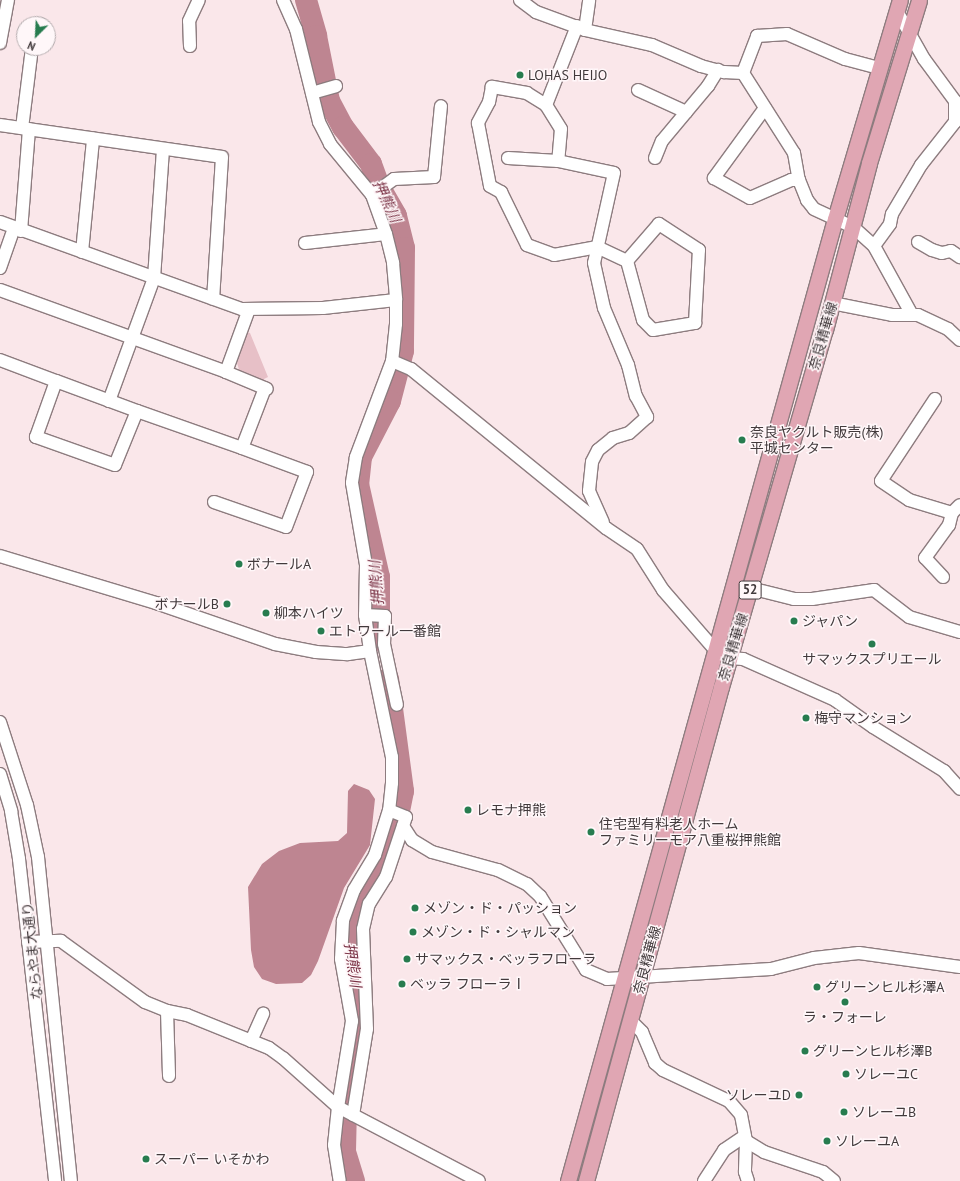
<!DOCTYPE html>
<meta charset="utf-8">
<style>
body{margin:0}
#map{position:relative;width:960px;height:1181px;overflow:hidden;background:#fae7ea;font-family:"PT Sans","Noto Sans JP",sans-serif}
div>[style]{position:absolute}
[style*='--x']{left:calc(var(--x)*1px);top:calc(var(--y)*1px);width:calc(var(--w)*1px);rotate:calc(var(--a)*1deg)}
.green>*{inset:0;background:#e7c0c7}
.water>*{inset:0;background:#be8591}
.river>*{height:22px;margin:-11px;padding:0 11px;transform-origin:11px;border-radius:11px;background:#be8591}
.roads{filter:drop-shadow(1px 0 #8d7c7f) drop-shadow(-1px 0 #8d7c7f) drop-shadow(0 1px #8d7c7f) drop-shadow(0 -1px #8d7c7f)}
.minor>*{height:12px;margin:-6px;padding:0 6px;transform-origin:6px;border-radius:6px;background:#fff}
.major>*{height:15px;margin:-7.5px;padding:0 7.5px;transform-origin:7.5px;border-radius:7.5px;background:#e0a6b3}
.dots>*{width:11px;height:11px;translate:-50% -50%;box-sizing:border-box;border:2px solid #fff7f9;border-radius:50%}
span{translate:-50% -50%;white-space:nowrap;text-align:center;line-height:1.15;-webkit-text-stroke:3px #fff7f9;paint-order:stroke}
.shield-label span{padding:1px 3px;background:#fff7f9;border:1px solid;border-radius:3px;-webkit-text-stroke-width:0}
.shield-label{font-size:13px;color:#423a3c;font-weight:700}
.poi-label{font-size:14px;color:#423a3c}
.left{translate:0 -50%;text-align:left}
.right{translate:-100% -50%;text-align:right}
.street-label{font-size:14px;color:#423a3c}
.water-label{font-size:15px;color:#7a3245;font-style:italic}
.north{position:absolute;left:16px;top:16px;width:40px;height:40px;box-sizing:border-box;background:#fff7f9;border:1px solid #b3abad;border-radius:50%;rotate:204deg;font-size:11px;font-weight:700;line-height:16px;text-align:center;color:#423a3c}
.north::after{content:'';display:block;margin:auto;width:14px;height:18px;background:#277c4f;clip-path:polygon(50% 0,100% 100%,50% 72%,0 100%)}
</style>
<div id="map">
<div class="green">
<i style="clip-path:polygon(247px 332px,250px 333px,268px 377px,264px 379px,265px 383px,240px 373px,237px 363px)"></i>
</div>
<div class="water">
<i style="clip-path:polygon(354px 784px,369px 790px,375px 799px,370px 845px,344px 888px,318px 961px,311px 975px,302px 983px,276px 984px,262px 979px,254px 967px,251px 950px,248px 887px,262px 864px,279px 851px,300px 843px,338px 841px,347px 833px,348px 791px)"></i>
</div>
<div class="river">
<i style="--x:306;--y:0;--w:37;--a:74"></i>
<i style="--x:316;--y:36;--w:66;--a:78.7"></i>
<i style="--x:329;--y:101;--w:30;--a:62"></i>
<i style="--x:343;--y:127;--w:46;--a:52.9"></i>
<i style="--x:371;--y:164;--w:23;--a:70"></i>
<i style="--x:379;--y:186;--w:34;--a:60"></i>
<i style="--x:396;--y:216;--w:33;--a:76"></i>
<i style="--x:404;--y:248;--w:103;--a:90.6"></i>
<i style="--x:403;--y:351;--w:52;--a:104.6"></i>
<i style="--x:390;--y:401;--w:63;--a:117.4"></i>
<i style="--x:361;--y:457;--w:27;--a:96"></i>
<i style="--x:358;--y:484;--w:95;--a:77.3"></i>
<i style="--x:379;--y:577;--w:63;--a:90"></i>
<i style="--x:354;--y:1181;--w:31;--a:-107"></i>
<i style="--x:345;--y:1151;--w:45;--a:-88.7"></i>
<i style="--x:346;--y:1106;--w:49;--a:-75.7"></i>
<i style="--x:358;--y:1059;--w:31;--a:-81"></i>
<i style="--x:363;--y:1028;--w:93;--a:-98.7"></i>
<i style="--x:349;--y:936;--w:38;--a:-72"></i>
<i style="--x:361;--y:900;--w:36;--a:-56"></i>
<i style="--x:381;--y:870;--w:31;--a:-68"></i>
<i style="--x:393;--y:841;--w:51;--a:-78.7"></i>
<i style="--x:403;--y:791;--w:113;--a:-97.6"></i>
</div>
<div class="roads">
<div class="minor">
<i style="--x:283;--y:0;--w:32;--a:66"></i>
<i style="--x:296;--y:29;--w:96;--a:76.1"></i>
<i style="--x:319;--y:122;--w:25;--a:63"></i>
<i style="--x:330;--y:144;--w:66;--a:50.5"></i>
<i style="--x:372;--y:195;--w:41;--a:70.3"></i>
<i style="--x:386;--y:234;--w:30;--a:76"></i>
<i style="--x:393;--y:263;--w:37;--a:85"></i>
<i style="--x:396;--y:300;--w:24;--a:90"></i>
<i style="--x:396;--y:324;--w:37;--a:96"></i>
<i style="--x:392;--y:361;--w:103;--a:110.6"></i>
<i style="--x:356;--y:457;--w:26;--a:99"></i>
<i style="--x:352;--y:483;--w:83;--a:80.3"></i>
<i style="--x:366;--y:565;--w:50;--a:91.1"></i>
<i style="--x:365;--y:615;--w:36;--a:82"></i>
<i style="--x:370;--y:651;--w:108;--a:78.3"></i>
<i style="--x:392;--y:757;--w:26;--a:90"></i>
<i style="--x:392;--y:783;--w:27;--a:96"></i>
<i style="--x:389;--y:810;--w:47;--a:107.3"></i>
<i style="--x:375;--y:855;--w:41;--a:121"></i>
<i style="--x:354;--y:890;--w:33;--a:110"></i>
<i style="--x:343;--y:921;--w:38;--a:93"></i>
<i style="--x:341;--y:959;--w:63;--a:79.9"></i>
<i style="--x:352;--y:1021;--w:87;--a:99.2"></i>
<i style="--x:338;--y:1107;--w:38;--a:96"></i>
<i style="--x:334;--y:1145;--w:36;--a:81"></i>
<i style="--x:520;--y:0;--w:20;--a:37"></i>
<i style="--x:536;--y:12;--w:52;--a:20.2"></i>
<i style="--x:585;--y:30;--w:69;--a:12.6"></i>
<i style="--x:652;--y:45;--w:53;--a:23.2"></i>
<i style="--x:701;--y:66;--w:24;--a:15"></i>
<i style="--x:724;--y:72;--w:19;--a:3"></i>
<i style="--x:743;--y:73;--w:95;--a:57.5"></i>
<i style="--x:794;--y:153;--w:27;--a:80"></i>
<i style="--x:799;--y:180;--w:22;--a:68"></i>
<i style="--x:807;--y:200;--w:11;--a:52"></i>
<i style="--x:814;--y:209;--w:43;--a:24.8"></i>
<i style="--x:853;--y:227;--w:28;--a:42"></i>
<i style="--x:874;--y:246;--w:77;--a:61.1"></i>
<i style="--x:577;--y:26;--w:85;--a:111.4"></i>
<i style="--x:546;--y:105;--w:28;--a:58"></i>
<i style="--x:561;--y:129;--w:32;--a:95"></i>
<i style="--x:558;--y:161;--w:57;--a:12.1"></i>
<i style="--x:614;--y:173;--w:92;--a:102.5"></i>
<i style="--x:594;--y:263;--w:46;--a:77.5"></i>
<i style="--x:604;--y:308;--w:62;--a:67.2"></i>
<i style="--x:628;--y:365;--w:32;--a:76"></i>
<i style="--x:636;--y:396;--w:24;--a:62"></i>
<i style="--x:647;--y:417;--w:24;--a:138"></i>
<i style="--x:629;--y:433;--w:17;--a:163"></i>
<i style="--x:613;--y:438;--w:19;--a:141"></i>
<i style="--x:598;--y:450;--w:13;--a:117"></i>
<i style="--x:592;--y:462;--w:29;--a:96"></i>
<i style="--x:589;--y:491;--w:34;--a:66"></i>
<i style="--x:585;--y:30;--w:30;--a:-82"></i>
<i style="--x:0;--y:43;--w:44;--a:-79.5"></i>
<i style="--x:190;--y:46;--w:25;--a:-92"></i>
<i style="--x:189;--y:21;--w:23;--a:-65"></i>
<i style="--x:743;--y:73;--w:40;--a:-69"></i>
<i style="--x:757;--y:36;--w:30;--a:-4"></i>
<i style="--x:787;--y:34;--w:63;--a:23.3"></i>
<i style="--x:845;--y:59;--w:35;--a:15"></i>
<i style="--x:638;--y:90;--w:53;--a:24.6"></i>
<i style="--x:312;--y:93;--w:25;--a:-16"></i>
<i style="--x:546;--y:105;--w:22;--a:-148"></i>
<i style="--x:527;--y:93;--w:36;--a:-170"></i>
<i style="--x:492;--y:87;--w:15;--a:101"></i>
<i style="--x:489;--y:102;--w:24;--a:118"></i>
<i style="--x:478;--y:123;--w:64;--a:79.2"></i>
<i style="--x:490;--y:186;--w:13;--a:29"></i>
<i style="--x:501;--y:192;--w:59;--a:63.9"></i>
<i style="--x:527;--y:245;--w:29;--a:20"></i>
<i style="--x:554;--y:255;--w:44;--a:-10.5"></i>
<i style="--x:597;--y:247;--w:33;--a:25"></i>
<i style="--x:627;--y:261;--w:61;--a:74.8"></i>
<i style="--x:643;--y:320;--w:14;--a:45"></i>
<i style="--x:653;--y:330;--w:43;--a:-9.5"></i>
<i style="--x:695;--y:323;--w:73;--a:-86.9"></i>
<i style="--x:699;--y:250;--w:48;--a:-147"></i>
<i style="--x:659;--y:224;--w:49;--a:130.9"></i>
<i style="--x:765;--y:108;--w:87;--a:126.1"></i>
<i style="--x:714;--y:178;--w:41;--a:29.1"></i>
<i style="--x:750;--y:198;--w:45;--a:-23.7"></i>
<i style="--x:791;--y:180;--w:8;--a:0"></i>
<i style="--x:0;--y:125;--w:224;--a:8.2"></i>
<i style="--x:222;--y:157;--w:142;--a:93.6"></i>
<i style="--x:22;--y:128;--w:81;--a:-82.9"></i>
<i style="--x:508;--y:158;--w:50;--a:3.4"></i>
<i style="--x:655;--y:158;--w:18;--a:-68"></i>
<i style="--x:662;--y:141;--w:72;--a:-50.1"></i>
<i style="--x:708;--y:86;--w:19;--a:-58"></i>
<i style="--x:372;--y:195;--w:27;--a:-36"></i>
<i style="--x:394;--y:179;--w:40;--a:-2.9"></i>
<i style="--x:434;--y:177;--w:71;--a:-84.4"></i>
<i style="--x:0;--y:222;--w:257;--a:19.8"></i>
<i style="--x:242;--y:309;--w:81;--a:-0.7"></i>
<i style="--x:323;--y:308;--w:73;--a:-6.3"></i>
<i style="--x:21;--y:231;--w:102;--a:-85.5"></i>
<i style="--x:918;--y:242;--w:16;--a:30"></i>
<i style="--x:932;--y:250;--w:10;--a:17"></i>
<i style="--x:942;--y:253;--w:9;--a:-13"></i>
<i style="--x:951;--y:251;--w:11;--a:34"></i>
<i style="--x:305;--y:243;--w:81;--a:-6.3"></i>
<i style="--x:874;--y:246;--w:27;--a:-54"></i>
<i style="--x:890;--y:224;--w:10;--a:-79"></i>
<i style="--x:892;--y:214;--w:57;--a:-59.4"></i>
<i style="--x:921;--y:165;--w:55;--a:-51.7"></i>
<i style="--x:955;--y:122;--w:21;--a:-90"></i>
<i style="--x:955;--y:101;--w:52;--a:-126.4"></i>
<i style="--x:924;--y:59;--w:55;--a:-119.4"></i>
<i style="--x:82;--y:252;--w:114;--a:-84.4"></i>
<i style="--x:0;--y:268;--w:42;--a:-70.7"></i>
<i style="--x:0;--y:290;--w:240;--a:19.9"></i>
<i style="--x:226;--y:372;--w:67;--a:-69.9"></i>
<i style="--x:832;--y:303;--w:61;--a:11.3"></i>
<i style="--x:892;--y:315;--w:26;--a:0"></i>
<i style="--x:918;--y:315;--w:33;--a:25"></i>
<i style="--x:948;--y:329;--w:16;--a:43"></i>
<i style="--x:0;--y:360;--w:60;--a:20.6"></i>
<i style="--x:56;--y:381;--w:86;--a:20.3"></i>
<i style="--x:137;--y:411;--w:58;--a:112.2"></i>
<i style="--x:115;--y:465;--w:84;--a:-160.5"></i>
<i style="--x:36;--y:437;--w:59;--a:-70.3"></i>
<i style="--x:392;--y:361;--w:21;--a:23"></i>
<i style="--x:411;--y:369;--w:252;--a:39.2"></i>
<i style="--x:606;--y:528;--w:37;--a:34"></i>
<i style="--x:637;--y:549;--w:49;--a:57.6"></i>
<i style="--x:663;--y:590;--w:81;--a:49"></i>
<i style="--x:716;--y:651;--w:15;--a:28"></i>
<i style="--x:729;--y:658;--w:14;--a:4"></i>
<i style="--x:743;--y:659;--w:101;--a:24"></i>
<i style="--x:835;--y:700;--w:47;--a:35.4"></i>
<i style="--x:873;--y:727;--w:84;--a:31.8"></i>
<i style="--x:944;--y:771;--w:24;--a:48"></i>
<i style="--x:226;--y:372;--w:44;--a:22.5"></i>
<i style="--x:935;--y:399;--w:98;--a:123.4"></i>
<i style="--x:881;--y:481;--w:34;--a:34"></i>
<i style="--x:909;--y:500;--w:45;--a:16.8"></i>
<i style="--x:952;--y:513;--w:11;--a:-45"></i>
<i style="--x:109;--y:401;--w:131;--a:-69.9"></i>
<i style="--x:154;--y:278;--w:129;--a:-86"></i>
<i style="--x:137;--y:411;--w:111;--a:19.4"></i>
<i style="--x:242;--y:448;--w:64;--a:-69"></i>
<i style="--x:214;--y:502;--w:76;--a:19.1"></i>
<i style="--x:286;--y:527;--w:59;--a:-69.1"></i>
<i style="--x:307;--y:472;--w:69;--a:-159.7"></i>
<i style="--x:0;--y:556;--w:163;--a:16.8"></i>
<i style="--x:156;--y:603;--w:126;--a:19"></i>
<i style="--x:275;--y:644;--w:42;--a:11"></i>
<i style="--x:316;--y:652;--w:32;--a:4"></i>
<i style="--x:348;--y:654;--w:22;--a:-8"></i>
<i style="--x:943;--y:577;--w:26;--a:-133"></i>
<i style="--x:925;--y:558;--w:41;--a:-54"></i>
<i style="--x:949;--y:525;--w:12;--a:-76"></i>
<i style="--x:750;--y:588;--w:45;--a:14"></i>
<i style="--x:794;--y:599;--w:18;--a:0"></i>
<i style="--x:812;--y:599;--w:63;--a:-8.3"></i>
<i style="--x:874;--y:590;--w:44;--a:37.6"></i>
<i style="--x:909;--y:617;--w:53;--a:16.4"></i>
<i style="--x:365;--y:615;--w:20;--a:3"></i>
<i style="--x:385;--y:616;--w:28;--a:92"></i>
<i style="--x:384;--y:644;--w:62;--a:78"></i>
<i style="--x:0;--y:722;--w:87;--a:72"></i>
<i style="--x:27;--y:805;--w:53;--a:78.1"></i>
<i style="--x:38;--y:857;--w:326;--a:84.2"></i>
<i style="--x:0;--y:774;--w:39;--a:73"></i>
<i style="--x:11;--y:811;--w:49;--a:80.5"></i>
<i style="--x:19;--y:859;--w:324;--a:83.6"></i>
<i style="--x:403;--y:826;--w:17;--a:57"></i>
<i style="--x:412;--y:840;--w:23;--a:31"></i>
<i style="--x:432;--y:852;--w:68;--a:15.3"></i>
<i style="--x:498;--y:870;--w:32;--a:26"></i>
<i style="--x:527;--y:884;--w:18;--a:43"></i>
<i style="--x:540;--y:896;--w:87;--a:58.1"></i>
<i style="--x:586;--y:970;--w:23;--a:23"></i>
<i style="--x:607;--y:979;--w:164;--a:-3.5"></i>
<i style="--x:771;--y:969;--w:44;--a:-14.3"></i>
<i style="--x:814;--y:958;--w:45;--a:-6.3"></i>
<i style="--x:859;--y:953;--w:102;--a:7.9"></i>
<i style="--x:28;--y:942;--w:33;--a:-2"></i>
<i style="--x:61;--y:941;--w:104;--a:36"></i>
<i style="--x:145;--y:1002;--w:24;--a:22"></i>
<i style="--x:167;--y:1011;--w:20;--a:11"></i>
<i style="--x:187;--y:1015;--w:88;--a:21.9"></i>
<i style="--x:269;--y:1048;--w:17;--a:36"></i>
<i style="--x:283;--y:1058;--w:74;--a:41.7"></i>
<i style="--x:338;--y:1107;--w:159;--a:27.7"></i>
<i style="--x:167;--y:1011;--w:65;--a:88.2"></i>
<i style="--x:631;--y:1021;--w:16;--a:45"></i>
<i style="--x:642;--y:1032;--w:34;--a:67"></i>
<i style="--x:655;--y:1063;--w:11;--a:41"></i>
<i style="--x:663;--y:1070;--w:73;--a:25.2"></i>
<i style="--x:729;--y:1101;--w:18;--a:49"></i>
<i style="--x:741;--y:1115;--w:26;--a:79"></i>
<i style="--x:746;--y:1141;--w:31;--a:92"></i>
<i style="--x:745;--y:1172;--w:9;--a:72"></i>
<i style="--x:251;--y:1041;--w:30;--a:-66"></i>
<i style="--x:353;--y:1115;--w:87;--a:-80.8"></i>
<i style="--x:367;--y:1029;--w:100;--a:-92.3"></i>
<i style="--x:363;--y:929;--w:26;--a:-77"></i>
<i style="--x:369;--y:904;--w:32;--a:-58"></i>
<i style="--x:386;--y:877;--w:63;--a:-71.6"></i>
<i style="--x:406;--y:817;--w:18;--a:-158"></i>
<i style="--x:746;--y:1141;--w:21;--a:31"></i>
<i style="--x:764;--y:1152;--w:62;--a:18.7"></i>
<i style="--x:823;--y:1172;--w:14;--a:39"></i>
<i style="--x:704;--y:1181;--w:37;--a:-57"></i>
<i style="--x:724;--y:1150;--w:25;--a:-34"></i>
</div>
<div class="major">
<i style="--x:568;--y:1181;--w:998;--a:-74.49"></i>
<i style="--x:835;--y:219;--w:228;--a:-73.5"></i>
<i style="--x:586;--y:1181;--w:512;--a:-74.72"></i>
<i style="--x:721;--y:687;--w:372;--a:-73.8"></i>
<i style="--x:825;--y:330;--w:173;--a:-75.2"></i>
<i style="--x:869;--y:163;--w:170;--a:-72.9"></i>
</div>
</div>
<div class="dots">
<i style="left:520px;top:75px;background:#277c4f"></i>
<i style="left:742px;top:440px;background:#277c4f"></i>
<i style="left:239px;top:564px;background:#277c4f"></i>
<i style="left:227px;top:604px;background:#277c4f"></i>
<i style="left:266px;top:613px;background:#277c4f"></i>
<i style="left:794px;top:621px;background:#277c4f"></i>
<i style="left:321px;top:631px;background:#277c4f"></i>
<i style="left:872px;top:644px;background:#277c4f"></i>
<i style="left:806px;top:718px;background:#277c4f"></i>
<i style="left:468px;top:810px;background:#277c4f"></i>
<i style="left:591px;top:832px;background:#277c4f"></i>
<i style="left:415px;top:908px;background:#277c4f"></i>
<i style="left:413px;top:932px;background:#277c4f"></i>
<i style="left:407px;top:959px;background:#277c4f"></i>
<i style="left:402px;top:984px;background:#277c4f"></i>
<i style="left:817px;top:987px;background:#277c4f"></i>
<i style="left:845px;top:1002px;background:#277c4f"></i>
<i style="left:805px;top:1051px;background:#277c4f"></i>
<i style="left:846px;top:1074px;background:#277c4f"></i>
<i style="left:799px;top:1095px;background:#277c4f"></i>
<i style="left:844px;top:1112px;background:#277c4f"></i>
<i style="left:827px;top:1141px;background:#277c4f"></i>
<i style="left:146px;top:1159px;background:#277c4f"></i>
</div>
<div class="shield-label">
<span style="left:750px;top:590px">52</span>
</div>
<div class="poi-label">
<span class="left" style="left:528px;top:75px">LOHAS HEIJO</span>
<span class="left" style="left:750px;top:440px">奈良ヤクルト販売(株)<br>平城センター</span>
<span class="left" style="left:247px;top:564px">ボナールA</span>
<span class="right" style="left:219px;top:604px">ボナールB</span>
<span class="left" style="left:274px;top:613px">柳本ハイツ</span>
<span class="left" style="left:802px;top:621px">ジャパン</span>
<span class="left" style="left:329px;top:631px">エトワール一番館</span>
<span style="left:872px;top:659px">サマックスプリエール</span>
<span class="left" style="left:814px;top:718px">梅守マンション</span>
<span class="left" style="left:476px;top:810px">レモナ押熊</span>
<span class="left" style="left:599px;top:832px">住宅型有料老人ホーム<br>ファミリーモア八重桜押熊館</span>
<span class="left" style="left:423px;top:908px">メゾン・ド・パッション</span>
<span class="left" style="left:421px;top:932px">メゾン・ド・シャルマン</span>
<span class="left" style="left:415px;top:959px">サマックス・ベッラフローラ</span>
<span class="left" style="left:410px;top:984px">ベッラ フローラⅠ</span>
<span class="left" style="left:825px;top:987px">グリーンヒル杉澤A</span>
<span style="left:845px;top:1017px">ラ・フォーレ</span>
<span class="left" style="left:813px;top:1051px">グリーンヒル杉澤B</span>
<span class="left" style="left:854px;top:1074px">ソレーユC</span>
<span class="right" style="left:791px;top:1095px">ソレーユD</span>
<span class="left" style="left:852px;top:1112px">ソレーユB</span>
<span class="left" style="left:835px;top:1141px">ソレーユA</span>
<span class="left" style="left:154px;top:1159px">スーパー いそかわ</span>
</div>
<div class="street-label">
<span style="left:823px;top:336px;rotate:-74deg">奈良精華線</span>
<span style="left:733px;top:647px;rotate:-73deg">奈良精華線</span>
<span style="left:32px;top:951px;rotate:-96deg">ならやま大通り</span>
<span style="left:647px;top:960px;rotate:-75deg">奈良精華線</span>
</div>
<div class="water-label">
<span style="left:387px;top:201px;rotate:65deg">押熊川</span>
<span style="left:376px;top:583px;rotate:-95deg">押熊川</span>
<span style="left:353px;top:965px;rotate:82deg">押熊川</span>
</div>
<div class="north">N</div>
</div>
